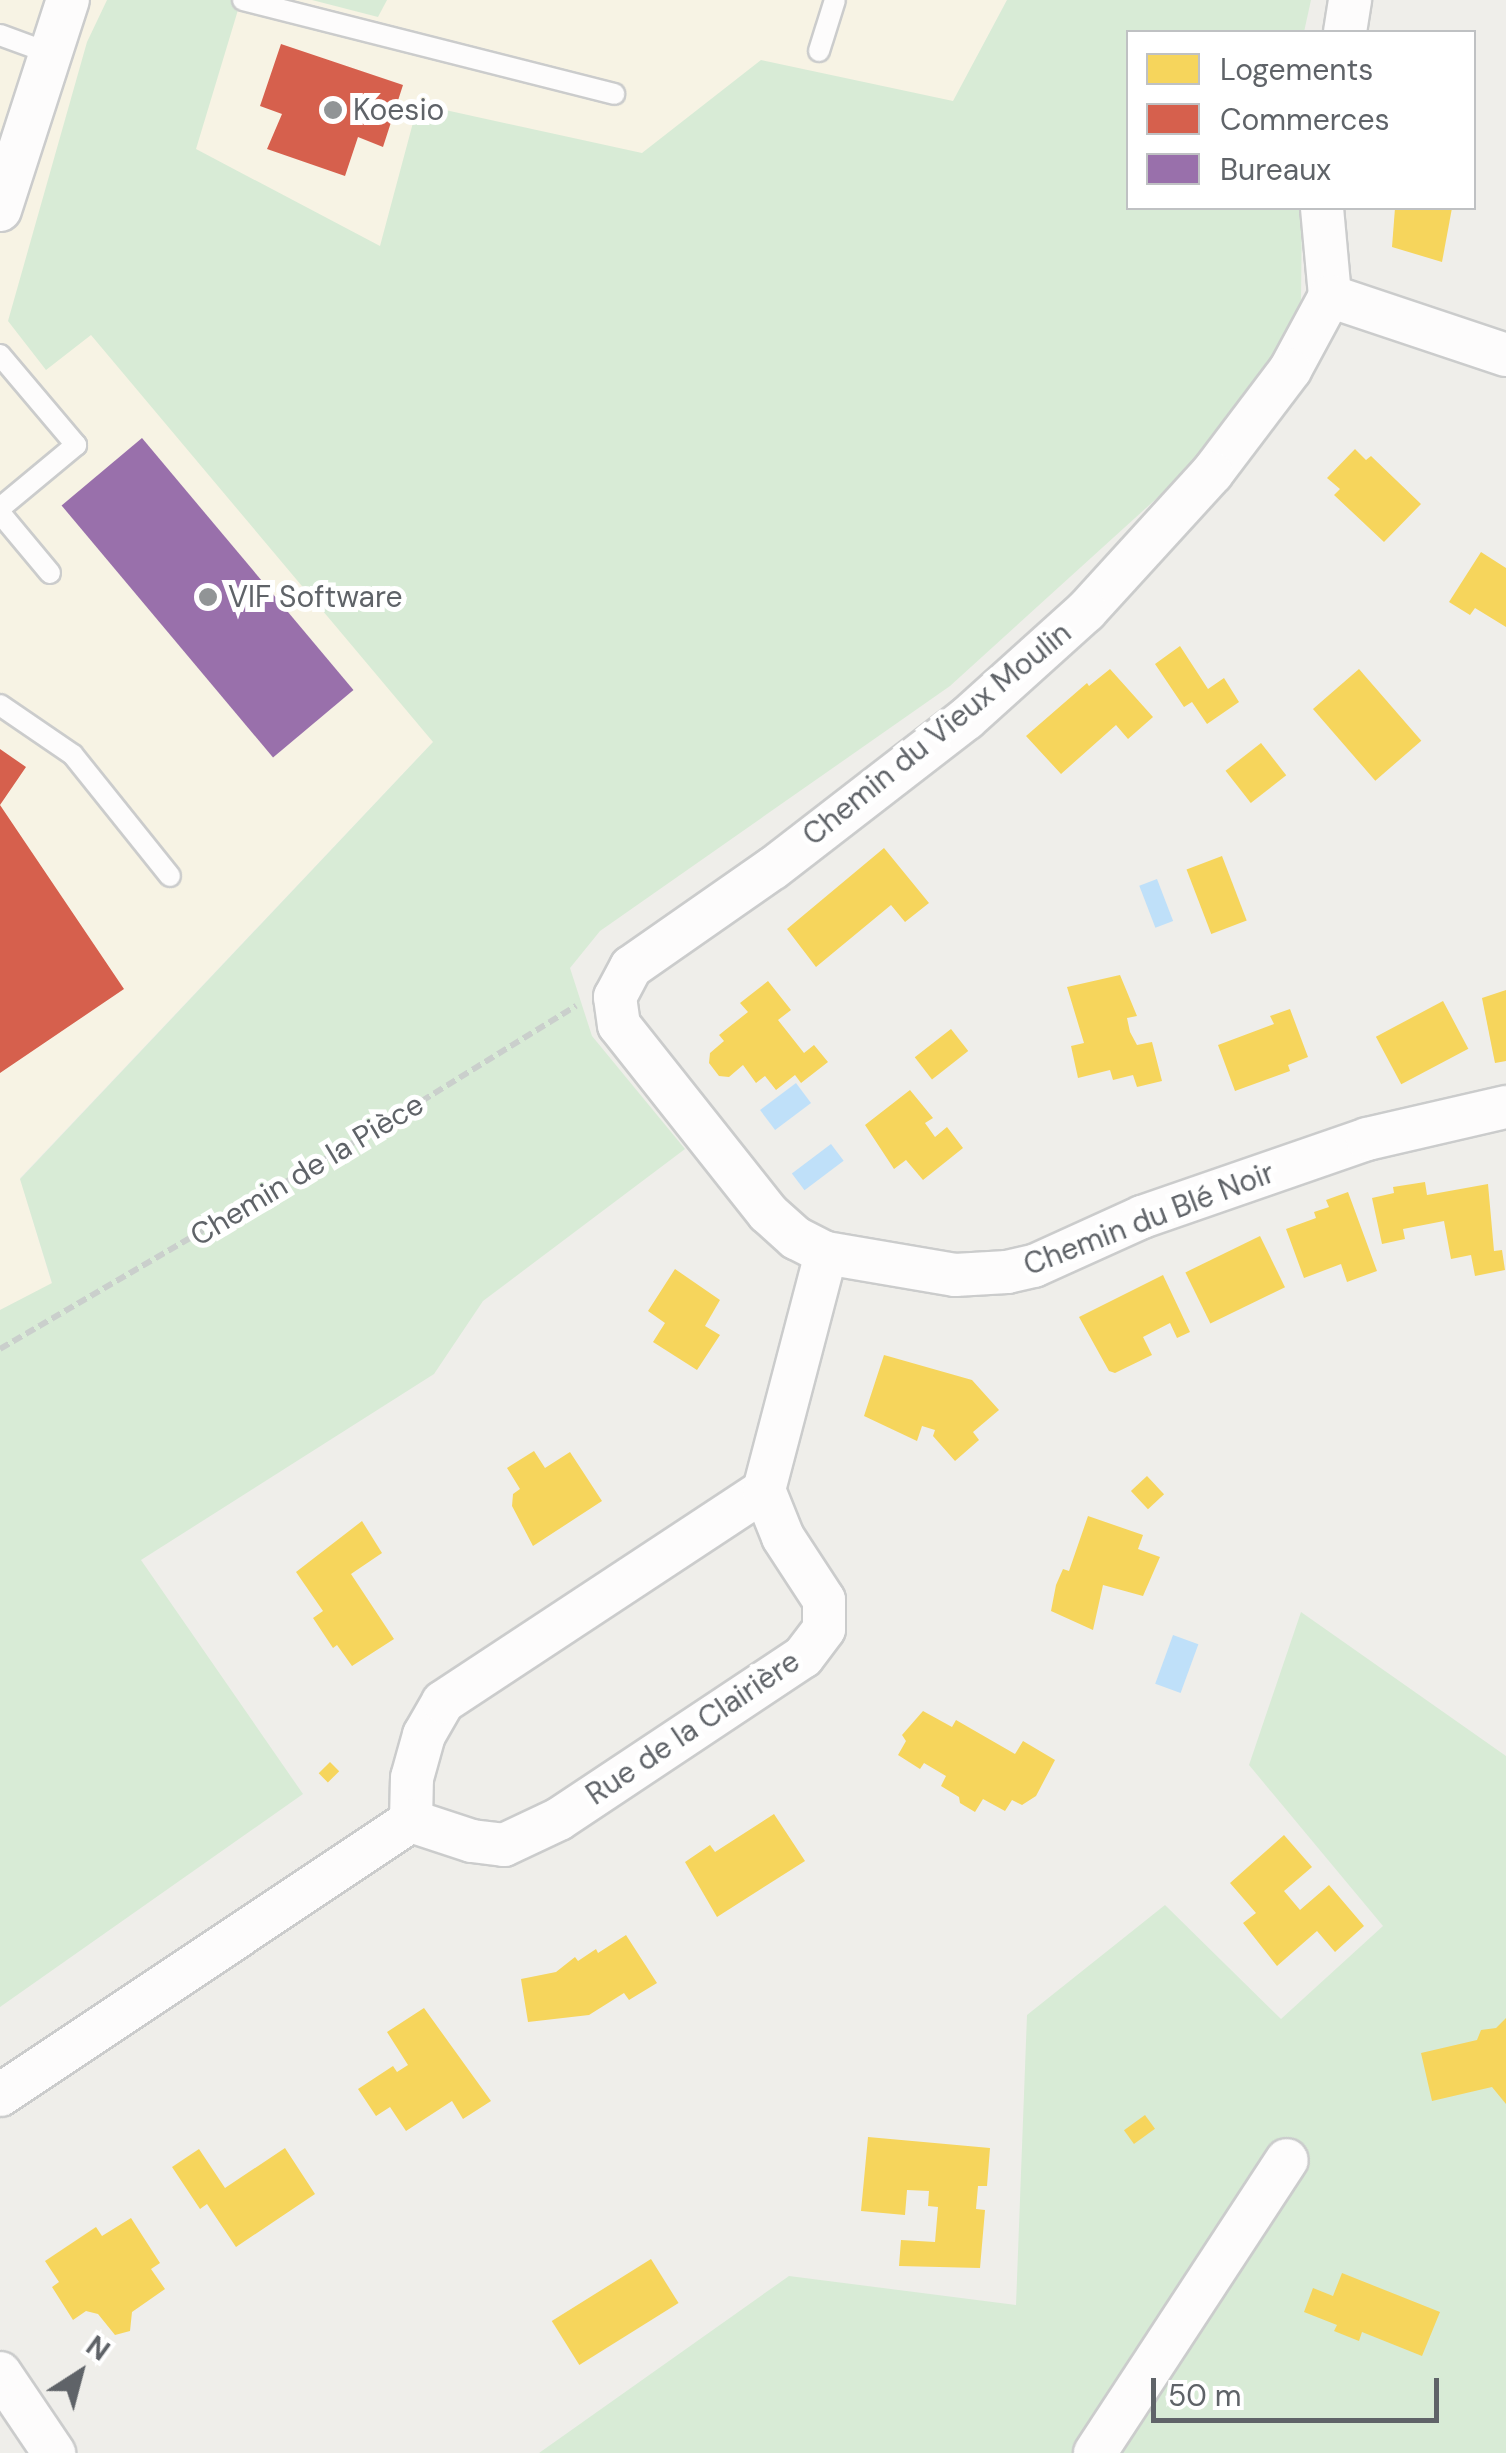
<!DOCTYPE html>
<meta charset="utf-8">
<style>
body{margin:0}
#map{position:relative;width:1506px;height:2453px;overflow:hidden;background:#efeeea;font-family:"DM Sans",sans-serif}
div>[style]{position:absolute}
[style*='--x']{left:calc(var(--x)*1px);top:calc(var(--y)*1px);width:calc(var(--w)*1px);rotate:calc(var(--a)*1deg)}
.commercial>*{inset:0;background:#f7f3e4}
.green>*{inset:0;background:#d8ebd6}
.water>*{inset:0;background:#bfe0f9;transform-origin:0 0}
.homes>*{inset:0;background:#f6d55c;transform-origin:0 0}
.shops>*{inset:0;background:#d6604d}
.offices>*{inset:0;background:#9970ab;transform-origin:0 0}
.path>*{height:6px;margin-top:-3px;transform-origin:0;background:repeating-linear-gradient(90deg,#cacfcc 0 10px,transparent 0 15px)}
.roads{filter:drop-shadow(2px 0 #cbcccc) drop-shadow(-2px 0 #cbcccc) drop-shadow(0 2px #cbcccc) drop-shadow(0 -2px #cbcccc)}
.lane>*{height:20px;margin:-10px;padding:0 10px;transform-origin:10px;border-radius:10px;background:#fdfcfc}
.street>*{height:42px;margin:-21px;padding:0 21px;transform-origin:21px;border-radius:21px;background:#fdfcfc}
.dots>*{width:28px;height:28px;translate:-50% -50%;box-sizing:border-box;border:5px solid #fff;border-radius:50%}
span{translate:-50% -50%;white-space:nowrap;text-align:center;line-height:1.15;-webkit-text-stroke:10px #fff;paint-order:stroke}
.poi-label{font-size:30px;color:#5f6368}
.left{translate:0 -50%;text-align:left}
.street-label{font-size:30px;color:#5f6368}
.legend{position:absolute;left:1126px;top:30px;width:350px;height:180px;box-sizing:border-box;background:#fff;border:2px solid #bfc1c3;margin:0;padding:12px 18px;list-style:none;font-size:30px;color:#5f6368}
.legend li{display:flex;align-items:center;gap:20px;height:50px}
.legend b{width:50px;border:2px solid #bfc1c3}
.north{position:absolute;left:30px;top:2323px;width:100px;height:100px;-webkit-text-stroke:8px #fff;paint-order:stroke;rotate:36deg;font-size:28px;font-weight:700;line-height:40px;text-align:center;color:#5f6368}
.north::after{content:'';display:block;margin:auto;width:35px;height:45px;background:#5f6368;clip-path:polygon(50% 0,100% 100%,50% 72%,0 100%)}
.scale{position:absolute;left:1151px;top:2378px;width:288px;height:45px;box-sizing:border-box;border:5px solid #5f6368;border-top:0;padding-left:12px;font-size:30px;line-height:35px;white-space:nowrap;color:#5f6368;-webkit-text-stroke:8px #fff;paint-order:stroke}
</style>
<div id="map">
<div class="commercial">
<i style="clip-path:polygon(0 0,1007px 0,953px 102px,433px 742px,20px 1178px,52px 1284px,0 1310px)"></i>
</div>
<div class="green">
<i style="clip-path:polygon(107px 0,241px 0,196px 149px,380px 246px,418px 104px,642px 153px,761px 60px,953px 101px,1007px 0,1311px 0,1304px 32px,1128px 32px,1128px 208px,1302px 208px,1301px 300px,1269px 370px,1211px 449px,950px 686px,600px 931px,570px 968px,592px 1036px,685px 1149px,483px 1301px,434px 1374px,141px 1560px,303px 1794px,0 2007px,0 1310px,52px 1283px,20px 1179px,433px 742px,91px 335px,46px 370px,8px 321px,87px 42px)"></i>
<i style="clip-path:polygon(312px 0,387px 0,378px 17px)"></i>
<i style="clip-path:polygon(1301px 1612px,1506px 1756px,1506px 2453px,539px 2453px,789px 2276px,1016px 2305px,1027px 2015px,1165px 1905px,1281px 2019px,1383px 1926px,1249px 1765px)"></i>
</div>
<div class="water">
<i style="left:1157px;top:879px;width:45px;height:19px;rotate:69deg"></i>
<i style="left:796px;top:1083px;width:25px;height:45px;rotate:53deg"></i>
<i style="left:831px;top:1144px;width:21px;height:49px;rotate:53deg"></i>
<i style="left:1173px;top:1635px;width:27px;height:52px;rotate:20deg"></i>
</div>
<div class="homes">
<i style="clip-path:polygon(1395px 208px,1452px 208px,1442px 262px,1392px 247px)"></i>
<i style="clip-path:polygon(1355px 449px,1366px 460px,1371px 456px,1421px 504px,1384px 542px,1334px 495px,1340px 489px,1327px 478px)"></i>
<i style="clip-path:polygon(1481px 552px,1506px 568px,1506px 627px,1475px 608px,1470px 615px,1449px 602px)"></i>
<i style="clip-path:polygon(1180px 646px,1208px 689px,1224px 678px,1239px 702px,1207px 724px,1192px 702px,1184px 707px,1155px 664px)"></i>
<i style="clip-path:polygon(1110px 669px,1153px 717px,1128px 739px,1116px 725px,1061px 774px,1026px 736px,1087px 683px,1089px 686px)"></i>
<i style="left:1359px;top:669px;width:95px;height:61px;rotate:49deg"></i>
<i style="left:1261px;top:743px;width:41px;height:45px;rotate:52deg"></i>
<i style="clip-path:polygon(884px 848px,929px 903px,905px 922px,891px 905px,816px 967px,787px 929px)"></i>
<i style="left:1222px;top:856px;width:69px;height:38px;rotate:69deg"></i>
<i style="clip-path:polygon(1120px 975px,1137px 1016px,1127px 1018px,1130px 1032px,1137px 1045px,1152px 1042px,1162px 1081px,1137px 1087px,1133px 1075px,1113px 1080px,1110px 1070px,1078px 1078px,1071px 1046px,1084px 1043px,1067px 987px)"></i>
<i style="clip-path:polygon(768px 981px,791px 1010px,778px 1020px,804px 1053px,814px 1045px,828px 1062px,801px 1083px,795px 1075px,776px 1090px,765px 1076px,756px 1083px,743px 1065px,729px 1077px,719px 1076px,709px 1063px,710px 1053px,724px 1041px,719px 1035px,748px 1012px,740px 1003px)"></i>
<i style="clip-path:polygon(1506px 990px,1506px 1061px,1495px 1063px,1482px 998px)"></i>
<i style="left:1443px;top:1001px;width:54px;height:76px;rotate:62deg"></i>
<i style="clip-path:polygon(1290px 1009px,1308px 1057px,1288px 1065px,1290px 1071px,1235px 1091px,1218px 1045px,1274px 1024px,1270px 1016px)"></i>
<i style="left:951px;top:1029px;width:28px;height:46px;rotate:52deg"></i>
<i style="clip-path:polygon(910px 1090px,933px 1118px,925px 1123px,935px 1137px,947px 1127px,963px 1148px,923px 1180px,906px 1160px,894px 1169px,865px 1125px)"></i>
<i style="clip-path:polygon(1425px 1182px,1427px 1195px,1488px 1184px,1494px 1251px,1502px 1250px,1505px 1270px,1475px 1276px,1471px 1255px,1451px 1259px,1444px 1221px,1403px 1229px,1405px 1239px,1382px 1244px,1372px 1198px,1394px 1193px,1393px 1187px)"></i>
<i style="clip-path:polygon(1348px 1192px,1377px 1271px,1347px 1282px,1341px 1264px,1304px 1278px,1286px 1229px,1316px 1218px,1314px 1212px,1329px 1207px,1326px 1200px)"></i>
<i style="left:1260px;top:1236px;width:57px;height:83px;rotate:64deg"></i>
<i style="clip-path:polygon(675px 1269px,720px 1300px,705px 1326px,720px 1335px,697px 1370px,653px 1342px,665px 1323px,648px 1311px)"></i>
<i style="clip-path:polygon(1163px 1275px,1190px 1332px,1177px 1338px,1170px 1323px,1143px 1337px,1152px 1355px,1115px 1373px,1109px 1371px,1079px 1317px)"></i>
<i style="clip-path:polygon(884px 1355px,972px 1380px,999px 1410px,973px 1432px,979px 1440px,955px 1461px,933px 1436px,935px 1430px,922px 1426px,917px 1441px,864px 1416px)"></i>
<i style="clip-path:polygon(534px 1451px,545px 1468px,570px 1452px,602px 1501px,533px 1546px,512px 1506px,513px 1494px,520px 1489px,507px 1468px)"></i>
<i style="left:1147px;top:1476px;width:25px;height:22px;rotate:47deg"></i>
<i style="clip-path:polygon(1088px 1516px,1143px 1535px,1138px 1549px,1160px 1557px,1143px 1596px,1103px 1585px,1093px 1630px,1051px 1611px,1056px 1585px,1063px 1569px,1069px 1571px)"></i>
<i style="clip-path:polygon(362px 1521px,382px 1553px,351px 1574px,394px 1639px,352px 1666px,337px 1645px,333px 1648px,313px 1618px,323px 1611px,296px 1572px)"></i>
<i style="clip-path:polygon(923px 1711px,952px 1727px,956px 1720px,1015px 1754px,1023px 1741px,1055px 1760px,1036px 1796px,1022px 1805px,1012px 1800px,1005px 1811px,983px 1799px,975px 1812px,960px 1803px,959px 1797px,941px 1786px,946px 1776px,924px 1763px,920px 1769px,898px 1755px,906px 1741px,902px 1735px)"></i>
<i style="left:330px;top:1762px;width:13px;height:16px;rotate:45deg"></i>
<i style="clip-path:polygon(774px 1814px,805px 1861px,717px 1917px,685px 1862px,710px 1845px,715px 1852px)"></i>
<i style="clip-path:polygon(1284px 1835px,1312px 1867px,1284px 1891px,1300px 1910px,1329px 1885px,1364px 1926px,1335px 1952px,1317px 1931px,1277px 1966px,1243px 1923px,1256px 1913px,1230px 1883px)"></i>
<i style="clip-path:polygon(626px 1935px,657px 1983px,629px 2000px,624px 1993px,589px 2015px,528px 2022px,521px 1979px,556px 1972px,575px 1957px,578px 1961px,596px 1949px,598px 1953px)"></i>
<i style="clip-path:polygon(424px 2008px,491px 2101px,463px 2119px,452px 2101px,406px 2131px,390px 2107px,376px 2116px,358px 2089px,393px 2066px,397px 2072px,408px 2065px,387px 2032px)"></i>
<i style="clip-path:polygon(1506px 2018px,1506px 2104px,1492px 2087px,1432px 2101px,1421px 2053px,1477px 2040px,1481px 2030px,1496px 2028px)"></i>
<i style="left:1145px;top:2115px;width:17px;height:26px;rotate:54deg"></i>
<i style="clip-path:polygon(868px 2137px,990px 2148px,987px 2186px,978px 2186px,976px 2209px,985px 2210px,980px 2268px,899px 2266px,901px 2240px,935px 2242px,938px 2207px,928px 2206px,929px 2191px,907px 2190px,905px 2215px,861px 2211px)"></i>
<i style="clip-path:polygon(285px 2148px,315px 2194px,236px 2247px,207px 2204px,200px 2209px,172px 2167px,199px 2149px,225px 2188px)"></i>
<i style="clip-path:polygon(131px 2218px,160px 2263px,151px 2269px,165px 2289px,132px 2312px,130px 2331px,115px 2335px,98px 2314px,86px 2311px,73px 2320px,52px 2287px,59px 2282px,45px 2261px,96px 2227px,102px 2236px)"></i>
<i style="left:651px;top:2259px;width:52px;height:117px;rotate:58deg"></i>
<i style="clip-path:polygon(1342px 2273px,1440px 2312px,1422px 2356px,1362px 2332px,1359px 2341px,1334px 2331px,1337px 2325px,1304px 2312px,1313px 2288px,1333px 2296px)"></i>
</div>
<div class="shops">
<i style="clip-path:polygon(281px 44px,403px 85px,383px 147px,358px 137px,345px 176px,267px 149px,282px 114px,260px 106px)"></i>
<i style="clip-path:polygon(0 749px,26px 767px,0 805px,124px 989px,0 1073px)"></i>
</div>
<div class="offices">
<i style="left:142px;top:438px;width:329px;height:105px;rotate:50deg"></i>
</div>
<div class="path">
<i style="--x:0;--y:1349;--w:444;--a:-30.3"></i>
<i style="--x:383;--y:1125;--w:227;--a:-31.7"></i>
</div>
<div class="roads">
<div class="lane">
<i style="--x:243;--y:0;--w:383;--a:14.2"></i>
<i style="--x:0;--y:35;--w:52;--a:20.2"></i>
<i style="--x:819;--y:51;--w:53;--a:-72.6"></i>
<i style="--x:0;--y:355;--w:118;--a:49.8"></i>
<i style="--x:76;--y:445;--w:99;--a:140.3"></i>
<i style="--x:0;--y:513;--w:78;--a:50.2"></i>
<i style="--x:0;--y:705;--w:88;--a:34.4"></i>
<i style="--x:73;--y:755;--w:155;--a:51.3"></i>
</div>
<div class="street">
<i style="--x:1345;--y:32;--w:32;--a:-81"></i>
<i style="--x:1322;--y:208;--w:88;--a:84.8"></i>
<i style="--x:0;--y:210;--w:221;--a:-72.1"></i>
<i style="--x:1506;--y:355;--w:186;--a:-161.5"></i>
<i style="--x:1330;--y:296;--w:84;--a:118.4"></i>
<i style="--x:1290;--y:370;--w:129;--a:127.1"></i>
<i style="--x:1212;--y:473;--w:187;--a:132.4"></i>
<i style="--x:1086;--y:611;--w:161;--a:138"></i>
<i style="--x:966;--y:719;--w:244;--a:142.3"></i>
<i style="--x:773;--y:868;--w:173;--a:145.1"></i>
<i style="--x:631;--y:967;--w:34;--a:118"></i>
<i style="--x:615;--y:997;--w:28;--a:82"></i>
<i style="--x:619;--y:1025;--w:240;--a:51.6"></i>
<i style="--x:768;--y:1213;--w:38;--a:42"></i>
<i style="--x:796;--y:1238;--w:34;--a:27"></i>
<i style="--x:826;--y:1253;--w:131;--a:9.7"></i>
<i style="--x:955;--y:1275;--w:52;--a:-3.3"></i>
<i style="--x:1007;--y:1272;--w:28;--a:-13"></i>
<i style="--x:1034;--y:1266;--w:119;--a:-24.4"></i>
<i style="--x:1142;--y:1217;--w:238;--a:-19.1"></i>
<i style="--x:1367;--y:1139;--w:143;--a:-13"></i>
<i style="--x:411;--y:1821;--w:43;--a:-88.7"></i>
<i style="--x:412;--y:1778;--w:45;--a:-74.4"></i>
<i style="--x:424;--y:1735;--w:38;--a:-60"></i>
<i style="--x:443;--y:1702;--w:385;--a:-33.4"></i>
<i style="--x:0;--y:2095;--w:494;--a:-33.7"></i>
<i style="--x:411;--y:1821;--w:64;--a:18.2"></i>
<i style="--x:472;--y:1841;--w:32;--a:7"></i>
<i style="--x:504;--y:1845;--w:61;--a:-25.3"></i>
<i style="--x:559;--y:1819;--w:293;--a:-33.6"></i>
<i style="--x:803;--y:1657;--w:35;--a:-53"></i>
<i style="--x:824;--y:1629;--w:29;--a:-90"></i>
<i style="--x:824;--y:1600;--w:75;--a:-123.1"></i>
<i style="--x:783;--y:1537;--w:51;--a:-112"></i>
<i style="--x:764;--y:1490;--w:245;--a:-75.3"></i>
<i style="--x:0;--y:2373;--w:97;--a:56"></i>
<i style="--x:1095;--y:2453;--w:350;--a:-56.8"></i>
</div>
</div>
<div class="dots">
<i style="left:333px;top:110px;background:#919496"></i>
<i style="left:208px;top:597px;background:#919496"></i>
</div>
<div class="poi-label">
<span class="left" style="left:353px;top:110px">Koesio</span>
<span class="left" style="left:228px;top:597px">VIF Software</span>
</div>
<div class="street-label">
<span style="left:937px;top:734px;rotate:-39deg">Chemin du Vieux Moulin</span>
<span style="left:307px;top:1170px;rotate:-31deg">Chemin de la Pièce</span>
<span style="left:1149px;top:1219px;rotate:-21deg">Chemin du Blé Noir</span>
<span style="left:693px;top:1728px;rotate:-34deg">Rue de la Clairière</span>
</div>
<ul class="legend">
<li><b style="height:28px;background:#f6d55c"></b>Logements</li>
<li><b style="height:28px;background:#d6604d"></b>Commerces</li>
<li><b style="height:28px;background:#9970ab"></b>Bureaux</li>
</ul>
<div class="north">N</div>
<div class="scale">50 m</div>
</div>
